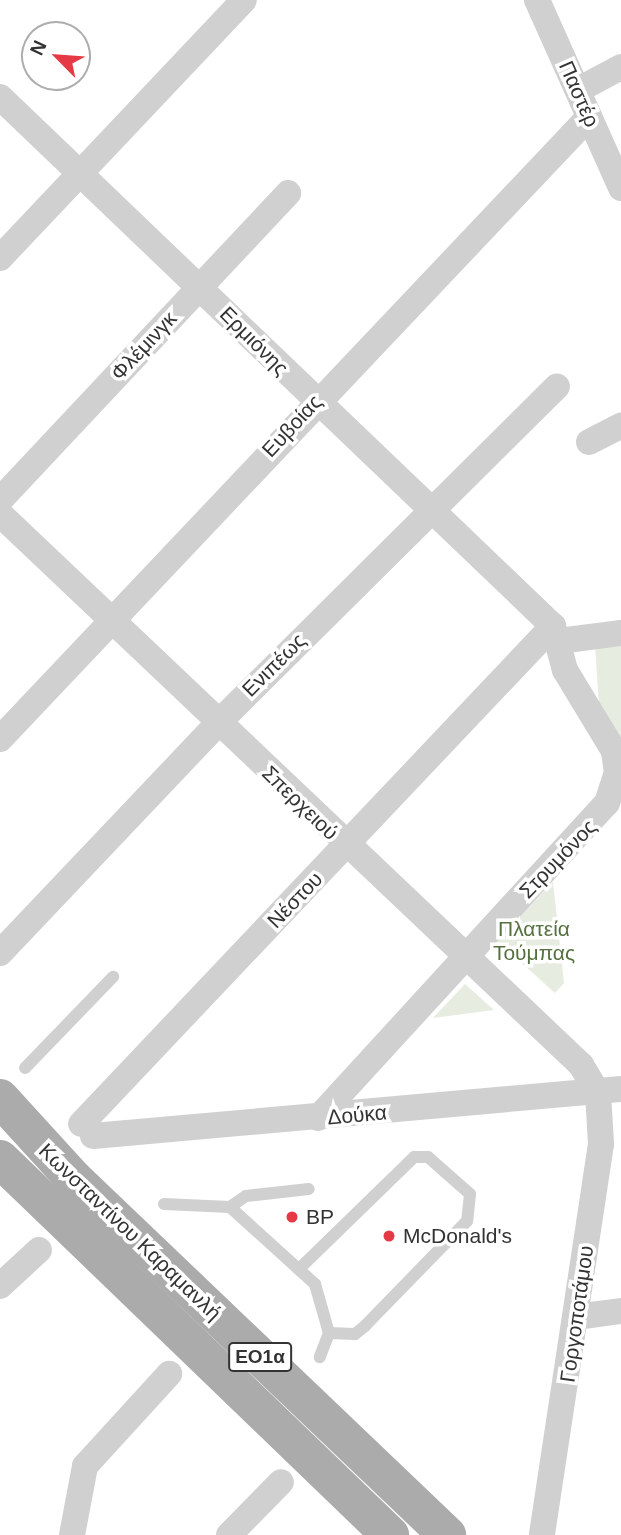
<!DOCTYPE html>
<meta charset="utf-8">
<style>
body{margin:0}
#map{position:relative;width:621px;height:1535px;overflow:hidden;background:#fff;font-family:Helvetica,sans-serif}
div>[style]{position:absolute}
[style*='--x']{left:calc(var(--x)*1px);top:calc(var(--y)*1px);width:calc(var(--w)*1px);rotate:calc(var(--a)*1deg)}
.green>*{inset:0;background:#e6ecdf}
.service>*{height:12px;margin:-6px;padding:0 6px;transform-origin:6px;border-radius:6px;background:#d0d0d0}
.minor>*{height:26px;margin:-13px;padding:0 13px;transform-origin:13px;border-radius:13px;background:#d0d0d0}
.primary>*{height:38px;margin:-19px;padding:0 19px;transform-origin:19px;border-radius:19px;background:#ababab}
.dots>*{width:19px;height:19px;translate:-50% -50%;box-sizing:border-box;border:4px solid #fff;border-radius:50%}
span{translate:-50% -50%;white-space:nowrap;text-align:center;line-height:1.15;-webkit-text-stroke:7px #fff;paint-order:stroke}
.shield-label span{padding:2px 5px;background:#fff;border:2px solid;border-radius:5px;-webkit-text-stroke-width:0}
.shield-label{font-size:19px;color:#333;font-weight:700}
.street-label{font-size:21px;color:#333}
.park-label{font-size:21px;color:#56703f}
.poi-label{font-size:21px;color:#333}
.left{translate:0 -50%;text-align:left}
.north{position:absolute;left:21px;top:21px;width:70px;height:70px;box-sizing:border-box;background:#fff;border:2px solid #adadad;border-radius:50%;rotate:295deg;font-size:19px;font-weight:700;line-height:28px;text-align:center;color:#333}
.north::after{content:'';display:block;margin:auto;width:24px;height:32px;background:#e63946;clip-path:polygon(50% 0,100% 100%,50% 72%,0 100%)}
</style>
<div id="map">
<div class="green">
<i style="clip-path:polygon(621px 642px,621px 737px,614px 738px,599px 705px,595px 645px)"></i>
<i style="clip-path:polygon(553px 882px,564px 983px,555px 993px,497px 941px)"></i>
<i style="clip-path:polygon(465px 984px,494px 1010px,433px 1018px)"></i>
</div>
<div class="service">
<i style="--x:25;--y:1068;--w:127;--a:-46"></i>
<i style="--x:164;--y:1204;--w:66;--a:2.6"></i>
<i style="--x:230;--y:1207;--w:115;--a:42.2"></i>
<i style="--x:315;--y:1284;--w:51;--a:74.1"></i>
<i style="--x:329;--y:1333;--w:26;--a:111"></i>
<i style="--x:230;--y:1207;--w:19;--a:-35"></i>
<i style="--x:246;--y:1196;--w:63;--a:-6.3"></i>
<i style="--x:299;--y:1269;--w:161;--a:-44.2"></i>
<i style="--x:414;--y:1157;--w:14;--a:0"></i>
<i style="--x:428;--y:1157;--w:56;--a:41.4"></i>
<i style="--x:470;--y:1194;--w:27;--a:96"></i>
<i style="--x:467;--y:1221;--w:146;--a:134.2"></i>
<i style="--x:365;--y:1326;--w:13;--a:141"></i>
<i style="--x:355;--y:1334;--w:26;--a:-178"></i>
</div>
<div class="minor">
<i style="--x:537;--y:0;--w:206;--a:65.9"></i>
<i style="--x:578;--y:90;--w:49;--a:-28.1"></i>
<i style="--x:0;--y:97;--w:765;--a:43.73"></i>
<i style="--x:553;--y:626;--w:686;--a:133.46"></i>
<i style="--x:0;--y:258;--w:355;--a:-46.6"></i>
<i style="--x:589;--y:442;--w:36;--a:-27"></i>
<i style="--x:0;--y:500;--w:421;--a:-46.8"></i>
<i style="--x:0;--y:514;--w:801;--a:43.48"></i>
<i style="--x:581;--y:1065;--w:33;--a:59"></i>
<i style="--x:598;--y:1093;--w:51;--a:86.6"></i>
<i style="--x:601;--y:1144;--w:395;--a:98.6"></i>
<i style="--x:559;--y:641;--w:63;--a:-7.4"></i>
<i style="--x:0;--y:739;--w:857;--a:-46.56"></i>
<i style="--x:0;--y:953;--w:315;--a:-46.5"></i>
<i style="--x:217;--y:724;--w:479;--a:-44.8"></i>
<i style="--x:318;--y:1118;--w:427;--a:-47.5"></i>
<i style="--x:607;--y:803;--w:32;--a:-72"></i>
<i style="--x:617;--y:773;--w:22;--a:-98"></i>
<i style="--x:614;--y:751;--w:95;--a:-121.2"></i>
<i style="--x:565;--y:670;--w:46;--a:-105.3"></i>
<i style="--x:93;--y:1136;--w:530;--a:-5.09"></i>
<i style="--x:0;--y:1286;--w:53;--a:-42.7"></i>
<i style="--x:576;--y:1317;--w:45;--a:-7.6"></i>
<i style="--x:72;--y:1535;--w:70;--a:-79.3"></i>
<i style="--x:85;--y:1466;--w:125;--a:-47.6"></i>
<i style="--x:229;--y:1535;--w:74;--a:-45.5"></i>
</div>
<div class="primary">
<i style="--x:0;--y:1098;--w:110;--a:47.6"></i>
<i style="--x:74;--y:1179;--w:516;--a:43.66"></i>
<i style="--x:0;--y:1159;--w:542;--a:43.95"></i>
</div>
<div class="dots">
<i style="left:292px;top:1217px;background:#e63946"></i>
<i style="left:389px;top:1236px;background:#e63946"></i>
</div>
<div class="shield-label">
<span style="left:260px;top:1357px">ΕΟ1α</span>
</div>
<div class="street-label">
<span style="left:579px;top:94px;rotate:66deg">Παστέρ</span>
<span style="left:254px;top:341px;rotate:45deg">Ερμιόνης</span>
<span style="left:144px;top:346px;rotate:-47deg">Φλέμινγκ</span>
<span style="left:292px;top:426px;rotate:-47deg">Ευβοίας</span>
<span style="left:274px;top:665px;rotate:-45deg">Ενιπέως</span>
<span style="left:300px;top:803px;rotate:44deg">Σπερχειού</span>
<span style="left:558px;top:859px;rotate:-46deg">Στρυμόνος</span>
<span style="left:295px;top:900px;rotate:-46deg">Νέστου</span>
<span style="left:357px;top:1115px;rotate:-5deg">Δούκα</span>
<span style="left:130px;top:1232px;rotate:44deg">Κωνσταντίνου Καραμανλή</span>
<span style="left:577px;top:1314px;rotate:-82deg">Γοργοποτάμου</span>
</div>
<div class="park-label">
<span style="left:534px;top:941px">Πλατεία<br>Τούμπας</span>
</div>
<div class="poi-label">
<span class="left" style="left:306px;top:1217px">BP</span>
<span class="left" style="left:403px;top:1236px">McDonald's</span>
</div>
<div class="north">N</div>
</div>
